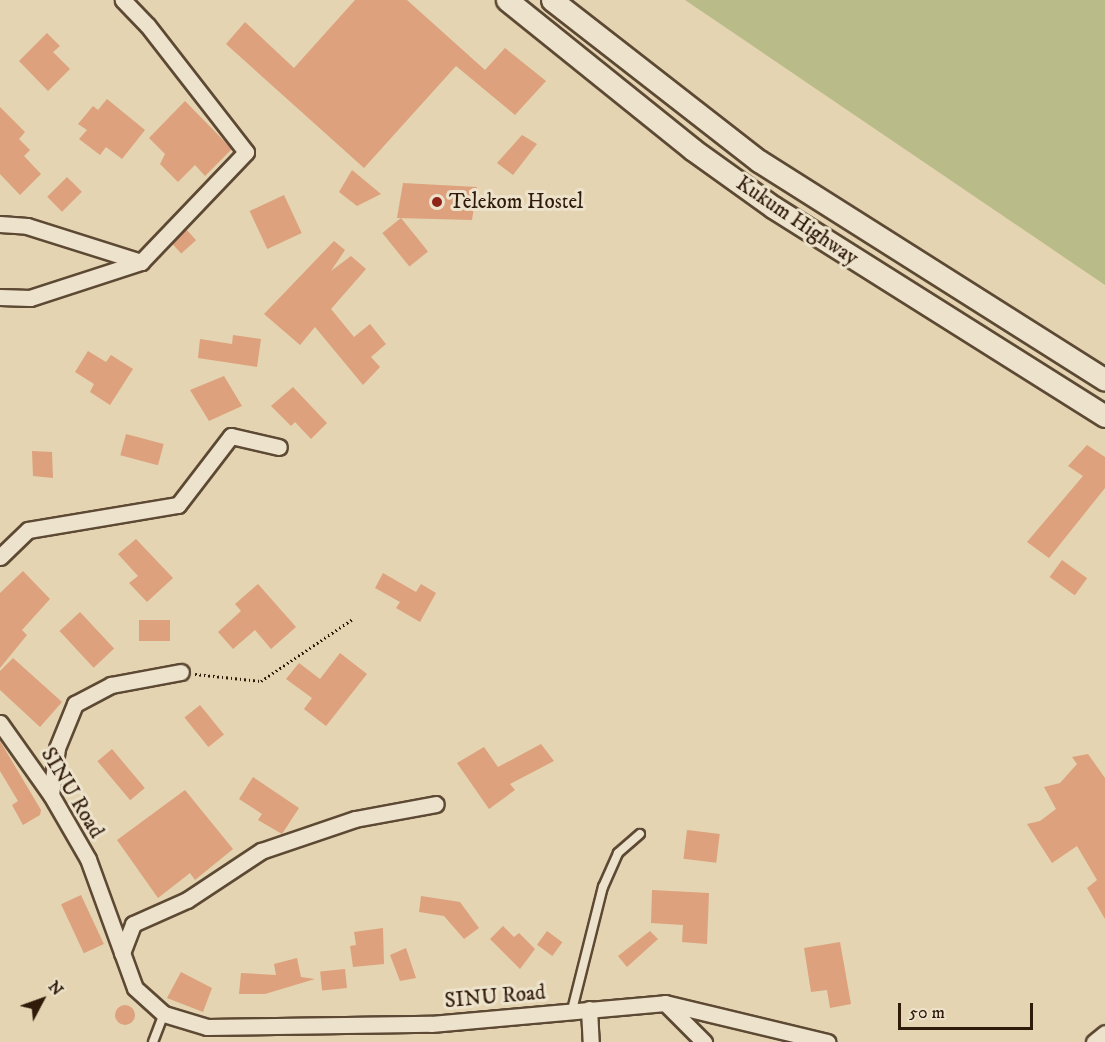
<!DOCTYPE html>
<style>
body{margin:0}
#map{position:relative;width:1105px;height:1042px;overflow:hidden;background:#e4d4b1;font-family:"IM FELL DW Pica",serif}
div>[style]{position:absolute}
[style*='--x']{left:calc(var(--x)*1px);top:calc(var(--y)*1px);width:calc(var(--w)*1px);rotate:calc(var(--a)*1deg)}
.green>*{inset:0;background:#b9bb88}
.building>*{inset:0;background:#dda17d;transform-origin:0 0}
.round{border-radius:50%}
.path>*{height:3px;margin-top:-1.5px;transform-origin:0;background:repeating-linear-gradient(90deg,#301b0b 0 1.5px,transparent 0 4.5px)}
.roads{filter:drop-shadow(2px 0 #5d4934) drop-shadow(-2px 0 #5d4934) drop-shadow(0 2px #5d4934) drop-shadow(0 -2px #5d4934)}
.service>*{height:8px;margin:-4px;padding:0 4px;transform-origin:4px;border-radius:4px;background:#ede3cc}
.minor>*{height:15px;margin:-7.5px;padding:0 7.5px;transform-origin:7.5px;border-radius:7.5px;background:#ede3cc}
.secondary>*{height:21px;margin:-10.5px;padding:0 10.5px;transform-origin:10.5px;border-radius:10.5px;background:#ede3cc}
.dots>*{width:16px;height:16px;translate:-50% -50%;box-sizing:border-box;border:3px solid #ede3cc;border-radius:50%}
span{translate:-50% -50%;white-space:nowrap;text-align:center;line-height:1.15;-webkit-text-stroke:6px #ede3cc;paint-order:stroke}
.poi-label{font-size:21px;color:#301b0b}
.left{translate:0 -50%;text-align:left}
.street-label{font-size:21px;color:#301b0b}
.north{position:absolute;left:12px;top:970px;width:60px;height:60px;-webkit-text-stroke:4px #ede3cc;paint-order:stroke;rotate:49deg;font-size:16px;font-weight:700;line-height:24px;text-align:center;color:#301b0b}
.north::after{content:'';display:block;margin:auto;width:21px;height:27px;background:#301b0b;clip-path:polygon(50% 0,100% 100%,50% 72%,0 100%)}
.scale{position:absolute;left:898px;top:1003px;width:135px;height:27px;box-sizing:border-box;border:3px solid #301b0b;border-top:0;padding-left:8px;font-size:18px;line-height:21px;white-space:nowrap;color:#301b0b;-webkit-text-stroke:4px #ede3cc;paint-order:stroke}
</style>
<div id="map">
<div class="green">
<i style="clip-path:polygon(685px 0,1105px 0,1105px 285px)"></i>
</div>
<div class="building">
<i style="clip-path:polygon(355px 0,407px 0,485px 70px,505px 48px,546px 81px,515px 115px,456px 66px,364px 168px,226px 44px,245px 22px,294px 68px)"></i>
<i style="clip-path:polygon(47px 33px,60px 46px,53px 52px,70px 69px,48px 91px,19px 61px)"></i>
<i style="clip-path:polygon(107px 99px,145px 130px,122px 159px,106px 147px,100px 155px,79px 139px,87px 130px,78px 124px,93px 106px,98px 110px)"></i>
<i style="clip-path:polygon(185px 101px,232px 149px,205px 176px,195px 165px,178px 182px,160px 164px,165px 154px,149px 138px)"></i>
<i style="clip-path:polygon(0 107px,25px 132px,19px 139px,30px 150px,24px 156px,41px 174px,20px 195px,0 174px)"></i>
<i style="clip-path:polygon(522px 135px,537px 144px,513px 175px,497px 163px)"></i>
<i style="clip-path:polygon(352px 170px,381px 194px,357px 206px,339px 192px)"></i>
<i style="left:67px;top:177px;width:21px;height:28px;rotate:45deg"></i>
<i style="clip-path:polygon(403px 183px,477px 187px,472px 220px,397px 218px)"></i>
<i style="left:284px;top:195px;width:42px;height:38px;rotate:65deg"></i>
<i style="left:401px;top:218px;width:43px;height:24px;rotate:51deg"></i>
<i style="left:186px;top:229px;width:15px;height:20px;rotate:48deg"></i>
<i style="clip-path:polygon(334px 241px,345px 250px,331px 271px,351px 256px,366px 269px,331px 309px,354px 337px,370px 324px,386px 344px,371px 357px,380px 367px,363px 385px,315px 327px,300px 345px,264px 314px)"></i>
<i style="clip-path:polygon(233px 335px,261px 339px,257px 367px,198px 358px,200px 339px,232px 344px)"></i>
<i style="clip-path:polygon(88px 351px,106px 362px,111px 355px,133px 369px,110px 405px,90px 392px,94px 384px,75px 372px)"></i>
<i style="clip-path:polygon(224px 376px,242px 406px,209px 421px,190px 390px)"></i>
<i style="clip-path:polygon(293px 387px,327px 423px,311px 439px,295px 422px,291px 426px,271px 406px)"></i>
<i style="left:126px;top:434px;width:39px;height:22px;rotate:15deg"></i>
<i style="clip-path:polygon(1087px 445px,1105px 457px,1105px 488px,1049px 558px,1027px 542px,1083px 476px,1068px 466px)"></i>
<i style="clip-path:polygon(32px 451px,52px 452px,53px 478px,33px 476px)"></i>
<i style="clip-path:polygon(136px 539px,173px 578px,147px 602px,129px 583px,138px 576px,118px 554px)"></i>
<i style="left:1062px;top:560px;width:31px;height:21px;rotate:36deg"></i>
<i style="clip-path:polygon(23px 571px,50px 599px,22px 630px,27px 635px,0 668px,0 593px)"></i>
<i style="clip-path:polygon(383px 573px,416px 592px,421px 584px,436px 593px,420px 622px,396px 608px,400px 602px,375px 588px)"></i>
<i style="clip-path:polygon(258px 584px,296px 627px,271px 649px,255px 630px,233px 649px,218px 632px,241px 611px,235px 604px)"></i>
<i style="left:80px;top:612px;width:50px;height:28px;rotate:47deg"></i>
<i style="left:139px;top:620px;width:31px;height:21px"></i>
<i style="clip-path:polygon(340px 653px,367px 674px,326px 726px,304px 709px,312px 698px,286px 679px,299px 663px,320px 679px)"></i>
<i style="clip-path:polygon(13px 658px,62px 702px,40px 727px,0 690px,0 671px)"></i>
<i style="left:200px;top:705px;width:38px;height:20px;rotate:51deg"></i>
<i style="clip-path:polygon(0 741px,41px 810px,40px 815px,23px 825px,12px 805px,18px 801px,0 771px)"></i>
<i style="clip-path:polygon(541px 744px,554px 761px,510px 784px,515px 790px,489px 809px,457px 763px,484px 747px,498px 767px)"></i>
<i style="left:112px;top:749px;width:51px;height:19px;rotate:50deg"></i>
<i style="clip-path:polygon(1088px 754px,1105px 778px,1105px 919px,1087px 888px,1097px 880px,1077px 846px,1052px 863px,1027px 824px,1040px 821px,1056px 809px,1044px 787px,1060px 783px,1077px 764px,1072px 757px)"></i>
<i style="clip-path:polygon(253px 777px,299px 808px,282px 834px,258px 820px,262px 814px,239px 799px)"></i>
<i style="clip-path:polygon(185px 790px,233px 849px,195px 880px,190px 873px,158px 898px,117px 840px)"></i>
<i style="left:687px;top:830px;width:33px;height:29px;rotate:7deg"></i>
<i style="clip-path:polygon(652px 890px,709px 893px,707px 944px,682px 942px,683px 925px,651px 923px)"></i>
<i style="left:81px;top:895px;width:54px;height:22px;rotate:65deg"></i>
<i style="clip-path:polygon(421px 896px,460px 902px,479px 928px,464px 939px,444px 916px,419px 912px)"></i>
<i style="clip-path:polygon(503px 926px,514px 937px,519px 933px,535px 949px,520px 969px,490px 939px)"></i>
<i style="clip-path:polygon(383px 928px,384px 964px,353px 967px,350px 946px,356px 945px,354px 932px)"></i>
<i style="left:547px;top:931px;width:19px;height:17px;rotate:36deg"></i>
<i style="clip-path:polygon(650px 931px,658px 939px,627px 967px,618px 956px)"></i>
<i style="clip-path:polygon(840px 942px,851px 1004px,830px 1008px,827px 990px,811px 992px,804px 948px)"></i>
<i style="clip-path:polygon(406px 948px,416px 978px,400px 981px,390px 955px)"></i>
<i style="clip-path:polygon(297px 958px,301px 977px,315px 979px,265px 994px,239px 994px,241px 973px,276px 975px,274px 964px)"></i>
<i style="left:345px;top:969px;width:19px;height:25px;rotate:84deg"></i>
<i style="clip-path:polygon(181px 972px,212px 988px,203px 1012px,167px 998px)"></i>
<i class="round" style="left:115px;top:1005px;width:20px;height:20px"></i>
</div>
<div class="path">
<i style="--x:195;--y:674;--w:66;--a:6.1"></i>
<i style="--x:261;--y:681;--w:112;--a:-34.1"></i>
</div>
<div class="roads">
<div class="service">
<i style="--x:572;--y:1010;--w:127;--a:-75.9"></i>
<i style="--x:603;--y:887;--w:37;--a:-66"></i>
<i style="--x:618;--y:853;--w:29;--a:-41"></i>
<i style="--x:153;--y:1042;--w:30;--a:-69"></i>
</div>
<div class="minor">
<i style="--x:0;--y:224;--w:27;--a:4"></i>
<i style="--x:27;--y:226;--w:120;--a:17.5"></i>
<i style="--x:141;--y:262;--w:152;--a:-46.3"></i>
<i style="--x:246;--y:152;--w:161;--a:-127.9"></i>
<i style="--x:147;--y:25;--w:35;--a:-134"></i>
<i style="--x:0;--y:297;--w:30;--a:2"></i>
<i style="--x:30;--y:298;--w:117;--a:-18"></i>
<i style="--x:0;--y:557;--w:39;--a:-44"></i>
<i style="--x:28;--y:530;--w:152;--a:-9.5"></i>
<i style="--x:178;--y:505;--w:87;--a:-52.5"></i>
<i style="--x:231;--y:436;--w:49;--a:12.9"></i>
<i style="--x:0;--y:723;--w:88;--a:54.7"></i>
<i style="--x:51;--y:795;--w:74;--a:60"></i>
<i style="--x:88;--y:859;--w:137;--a:70"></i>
<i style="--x:135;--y:988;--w:39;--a:42"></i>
<i style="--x:164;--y:1014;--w:45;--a:16.8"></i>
<i style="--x:207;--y:1027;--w:224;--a:-0.8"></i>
<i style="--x:431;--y:1024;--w:235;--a:-5.1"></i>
<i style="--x:665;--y:1003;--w:167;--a:13.5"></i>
<i style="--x:51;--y:795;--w:47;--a:-82.7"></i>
<i style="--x:57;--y:748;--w:48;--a:-67.8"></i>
<i style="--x:75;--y:704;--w:41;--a:-27.8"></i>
<i style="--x:111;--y:685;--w:71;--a:-10.5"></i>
<i style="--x:122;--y:953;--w:31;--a:-69"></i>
<i style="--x:133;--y:924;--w:59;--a:-24"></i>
<i style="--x:187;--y:900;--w:89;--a:-33.5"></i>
<i style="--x:261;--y:851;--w:99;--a:-18.8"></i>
<i style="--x:355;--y:819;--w:82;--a:-10.5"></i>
<i style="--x:666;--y:1004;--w:54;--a:45"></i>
<i style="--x:589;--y:1009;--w:33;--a:87"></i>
<i style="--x:1094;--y:1042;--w:14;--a:-39"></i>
</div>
<div class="secondary">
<i style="--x:507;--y:0;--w:238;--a:38.8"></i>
<i style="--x:692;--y:149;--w:100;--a:35.6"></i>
<i style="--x:773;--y:207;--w:392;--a:32.2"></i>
<i style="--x:552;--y:0;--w:262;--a:37.9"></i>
<i style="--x:759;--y:161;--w:409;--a:32.3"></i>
</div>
</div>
<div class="dots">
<i style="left:437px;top:202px;background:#8f2418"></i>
</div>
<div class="poi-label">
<span class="left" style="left:449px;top:202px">Telekom Hostel</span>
</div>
<div class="street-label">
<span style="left:797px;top:221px;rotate:34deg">Kukum Highway</span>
<span style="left:72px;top:793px;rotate:59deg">SINU Road</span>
<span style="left:495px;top:997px;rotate:-5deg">SINU Road</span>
</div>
<div class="north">N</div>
<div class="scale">50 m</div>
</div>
